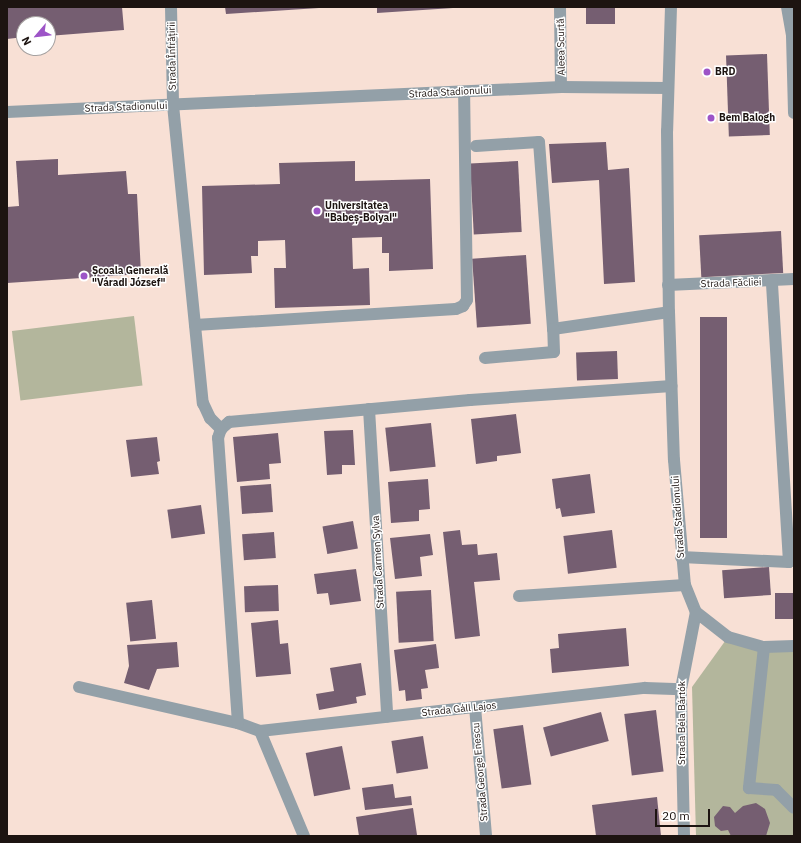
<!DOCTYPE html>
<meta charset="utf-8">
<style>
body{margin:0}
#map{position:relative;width:801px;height:843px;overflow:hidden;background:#f8e0d5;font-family:"IBM Plex Sans",sans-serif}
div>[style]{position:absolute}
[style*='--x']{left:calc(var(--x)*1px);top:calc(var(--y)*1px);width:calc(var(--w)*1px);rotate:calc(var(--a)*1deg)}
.green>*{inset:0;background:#b3b69c;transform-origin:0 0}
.building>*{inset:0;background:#755e71;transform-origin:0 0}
.minor>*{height:12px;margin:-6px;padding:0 6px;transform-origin:6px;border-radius:6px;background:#93a0a8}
.dots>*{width:11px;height:11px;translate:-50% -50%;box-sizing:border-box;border:2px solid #fff;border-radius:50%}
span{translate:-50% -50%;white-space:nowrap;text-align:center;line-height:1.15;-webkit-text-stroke:3px #fff;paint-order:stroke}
.street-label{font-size:10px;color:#1d1411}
.poi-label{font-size:10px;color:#1d1411;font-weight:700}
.left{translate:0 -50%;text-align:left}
.frame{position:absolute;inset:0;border:8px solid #1d1411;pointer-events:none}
.north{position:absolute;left:16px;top:16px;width:40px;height:40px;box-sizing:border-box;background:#fff;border:1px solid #a5a1a0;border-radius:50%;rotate:242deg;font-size:11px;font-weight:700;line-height:16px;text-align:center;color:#1d1411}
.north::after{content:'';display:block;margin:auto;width:14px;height:18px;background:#9d54c7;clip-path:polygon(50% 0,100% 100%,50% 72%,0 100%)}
.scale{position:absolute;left:655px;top:809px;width:55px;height:18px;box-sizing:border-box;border:2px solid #1d1411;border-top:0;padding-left:5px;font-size:12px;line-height:14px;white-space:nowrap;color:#1d1411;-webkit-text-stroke:3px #fff;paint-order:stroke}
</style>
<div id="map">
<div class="green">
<i style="left:134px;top:316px;width:70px;height:123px;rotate:83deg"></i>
<i style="clip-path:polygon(728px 637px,794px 646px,794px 836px,696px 836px,692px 687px)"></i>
</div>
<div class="building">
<i style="clip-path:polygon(7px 7px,122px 7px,124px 30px,48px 36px,48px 24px,24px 24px,24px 37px,7px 39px)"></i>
<i style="clip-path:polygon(225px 7px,319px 7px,319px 8px,226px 14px)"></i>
<i style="clip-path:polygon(377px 7px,453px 7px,453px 8px,377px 13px)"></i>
<i style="left:586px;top:7px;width:29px;height:17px"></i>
<i style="left:767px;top:54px;width:81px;height:41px;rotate:88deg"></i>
<i style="clip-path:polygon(606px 142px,608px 170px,629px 168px,635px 282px,604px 284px,599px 180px,552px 183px,549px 144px)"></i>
<i style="clip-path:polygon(58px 159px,58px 175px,126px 171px,128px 194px,137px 194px,141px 274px,7px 283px,7px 207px,19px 206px,16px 161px)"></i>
<i style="clip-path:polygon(355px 161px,355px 181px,430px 179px,433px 269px,389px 271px,389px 253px,382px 253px,382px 237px,352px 238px,353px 269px,369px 268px,370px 305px,275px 308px,274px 268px,286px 268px,285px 240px,258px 241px,258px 256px,251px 256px,252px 273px,204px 275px,202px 186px,280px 184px,279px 163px)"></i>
<i style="left:518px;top:161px;width:71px;height:48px;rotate:87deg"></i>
<i style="left:781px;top:231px;width:42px;height:82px;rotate:87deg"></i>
<i style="left:526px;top:255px;width:69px;height:54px;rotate:86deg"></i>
<i style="left:700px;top:317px;width:27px;height:221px"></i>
<i style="left:617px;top:351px;width:28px;height:41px;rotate:88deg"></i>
<i style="clip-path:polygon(516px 414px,521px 453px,497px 456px,497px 461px,476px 464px,471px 419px)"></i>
<i style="left:431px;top:423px;width:44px;height:46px;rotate:84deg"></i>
<i style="clip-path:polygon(353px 430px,355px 465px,342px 465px,342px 474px,327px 475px,324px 431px)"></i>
<i style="clip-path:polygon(278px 433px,281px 463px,269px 464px,270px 479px,237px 482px,233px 437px)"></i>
<i style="clip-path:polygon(157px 437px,160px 461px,157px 462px,159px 474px,131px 477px,126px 440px)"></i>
<i style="clip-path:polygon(590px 474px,595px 513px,562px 517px,560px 508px,556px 509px,552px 479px)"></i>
<i style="clip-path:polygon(428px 479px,430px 509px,419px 510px,419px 521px,391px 523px,388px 482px)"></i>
<i style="left:271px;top:484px;width:28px;height:31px;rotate:86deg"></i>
<i style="left:201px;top:505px;width:29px;height:34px;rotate:82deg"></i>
<i style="left:353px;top:521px;width:28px;height:31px;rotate:80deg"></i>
<i style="clip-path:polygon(460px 530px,462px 545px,477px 544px,478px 555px,497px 553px,500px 580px,474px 582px,480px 636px,455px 639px,443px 532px)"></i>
<i style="left:612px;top:530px;width:38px;height:49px;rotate:83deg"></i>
<i style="left:274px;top:532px;width:26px;height:32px;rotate:86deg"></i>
<i style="clip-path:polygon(430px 534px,433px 555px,420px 557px,422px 576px,395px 579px,390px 538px)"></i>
<i style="left:769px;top:567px;width:28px;height:47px;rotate:86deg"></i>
<i style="clip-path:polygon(356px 569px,361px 601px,330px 605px,328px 593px,317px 594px,314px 574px)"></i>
<i style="left:278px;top:585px;width:26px;height:34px;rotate:88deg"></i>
<i style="left:431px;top:590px;width:51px;height:35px;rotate:87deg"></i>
<i style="left:794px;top:593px;width:26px;height:19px;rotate:90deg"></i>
<i style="left:152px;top:600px;width:39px;height:26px;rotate:84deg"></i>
<i style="clip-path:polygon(278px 620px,280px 644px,288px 643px,291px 674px,256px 677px,251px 623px)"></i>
<i style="clip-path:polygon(626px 628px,629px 666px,552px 673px,550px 649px,559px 648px,558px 634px)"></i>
<i style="clip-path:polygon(177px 642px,179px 667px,157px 669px,149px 690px,124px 683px,129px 666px,127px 645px)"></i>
<i style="clip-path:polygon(436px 644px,439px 668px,425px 670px,428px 688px,421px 689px,422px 699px,406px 701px,405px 690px,399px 691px,394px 650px)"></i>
<i style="clip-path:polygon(361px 663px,366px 695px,356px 697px,357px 703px,319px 710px,316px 694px,334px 691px,330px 668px)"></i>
<i style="left:656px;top:710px;width:62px;height:32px;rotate:83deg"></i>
<i style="left:601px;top:712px;width:30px;height:60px;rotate:75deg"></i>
<i style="left:523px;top:725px;width:60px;height:30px;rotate:82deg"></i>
<i style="left:423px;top:736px;width:33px;height:32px;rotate:81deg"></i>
<i style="left:342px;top:746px;width:44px;height:37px;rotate:79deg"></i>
<i style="clip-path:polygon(393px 784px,395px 798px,411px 796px,412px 805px,365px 810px,362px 788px)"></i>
<i style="clip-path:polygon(657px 797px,661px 836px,596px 836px,592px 805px)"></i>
<i style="clip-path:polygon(756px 803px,765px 809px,770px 823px,766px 836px,731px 836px,728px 830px,721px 831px,715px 826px,714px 817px,723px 806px,730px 807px,735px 813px,743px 806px)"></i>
<i style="clip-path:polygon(413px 808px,417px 835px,359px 836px,356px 817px)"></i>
</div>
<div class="minor">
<i style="--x:171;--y:7;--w:98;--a:88.8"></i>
<i style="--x:173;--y:105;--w:300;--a:84.3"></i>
<i style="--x:203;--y:403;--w:17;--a:65"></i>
<i style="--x:210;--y:418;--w:16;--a:45"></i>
<i style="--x:560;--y:7;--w:80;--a:89.3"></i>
<i style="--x:671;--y:7;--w:124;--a:91.8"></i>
<i style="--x:667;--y:131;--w:181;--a:89.4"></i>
<i style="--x:669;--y:312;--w:148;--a:88.1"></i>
<i style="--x:674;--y:460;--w:125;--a:85"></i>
<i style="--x:685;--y:585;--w:29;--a:68"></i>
<i style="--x:696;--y:612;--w:41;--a:38"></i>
<i style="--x:728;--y:637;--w:37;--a:16"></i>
<i style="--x:764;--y:647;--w:30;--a:-2"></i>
<i style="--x:787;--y:7;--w:29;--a:80"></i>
<i style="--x:792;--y:36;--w:77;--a:88.5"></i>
<i style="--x:7;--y:112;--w:555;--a:-2.58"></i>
<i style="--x:561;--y:87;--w:107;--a:0.5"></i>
<i style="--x:476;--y:146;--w:63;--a:-3.6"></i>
<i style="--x:539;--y:142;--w:188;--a:85.7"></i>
<i style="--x:553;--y:329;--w:117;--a:-8.3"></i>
<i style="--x:668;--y:285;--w:126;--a:-2.7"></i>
<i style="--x:195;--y:325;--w:261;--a:-3.5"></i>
<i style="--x:456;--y:309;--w:8;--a:-23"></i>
<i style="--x:463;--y:306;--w:7;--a:-56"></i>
<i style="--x:467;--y:300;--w:208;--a:-90.8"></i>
<i style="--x:485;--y:358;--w:69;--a:-5"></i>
<i style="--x:554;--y:352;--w:23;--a:-92"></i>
<i style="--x:369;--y:409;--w:308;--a:86.6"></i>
<i style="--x:681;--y:557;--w:108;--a:2.7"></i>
<i style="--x:789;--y:562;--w:282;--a:-93.5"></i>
<i style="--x:519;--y:596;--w:166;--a:-3.8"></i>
<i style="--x:764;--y:647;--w:142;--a:96.1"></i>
<i style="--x:749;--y:788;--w:27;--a:4"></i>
<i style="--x:776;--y:790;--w:25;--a:45"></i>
<i style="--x:79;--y:687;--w:163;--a:12.8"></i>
<i style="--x:238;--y:723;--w:23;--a:20"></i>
<i style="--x:260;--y:731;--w:387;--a:-6.4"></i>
<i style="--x:645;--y:688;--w:36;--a:2"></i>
<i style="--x:475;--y:707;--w:129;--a:85.1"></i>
<i style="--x:238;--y:723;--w:286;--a:-94"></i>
<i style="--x:218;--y:438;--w:9;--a:-72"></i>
<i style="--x:221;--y:429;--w:11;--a:-41"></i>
<i style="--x:229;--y:422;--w:242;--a:-5.2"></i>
<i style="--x:470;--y:400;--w:202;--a:-4"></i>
<i style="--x:260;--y:731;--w:114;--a:67.3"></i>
<i style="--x:684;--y:836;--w:147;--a:-91.2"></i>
<i style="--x:681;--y:689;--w:78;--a:-79"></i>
</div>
<div class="dots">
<i style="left:707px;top:72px;background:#9d54c7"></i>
<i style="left:711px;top:118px;background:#9d54c7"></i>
<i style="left:317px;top:211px;background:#9d54c7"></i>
<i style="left:84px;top:276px;background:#9d54c7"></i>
</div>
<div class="street-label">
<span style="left:561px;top:47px;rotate:-91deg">Aleea Scurtă</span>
<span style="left:172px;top:56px;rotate:-91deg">Strada Înfrățirii</span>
<span style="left:450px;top:92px;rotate:-3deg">Strada Stadionului</span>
<span style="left:126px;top:107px;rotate:-2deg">Strada Stadionului</span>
<span style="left:731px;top:283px;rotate:-2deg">Strada Făcliei</span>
<span style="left:678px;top:517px;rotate:-94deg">Strada Stadionului</span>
<span style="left:378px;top:562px;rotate:-93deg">Strada Carmen Sylva</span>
<span style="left:459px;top:709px;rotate:-6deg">Strada Gáll Lajos</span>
<span style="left:682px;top:723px;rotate:-90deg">Strada Béla Bártók</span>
<span style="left:480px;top:772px;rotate:-95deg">Strada George Enescu</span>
</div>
<div class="poi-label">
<span class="left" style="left:715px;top:72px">BRD</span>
<span class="left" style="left:719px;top:118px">Bem Balogh</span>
<span class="left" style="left:325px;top:211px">Universitatea<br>"Babeș-Bolyai"</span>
<span class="left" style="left:92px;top:276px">Școala Generală<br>"Váradi József"</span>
</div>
<div class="frame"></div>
<div class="north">N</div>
<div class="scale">20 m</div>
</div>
